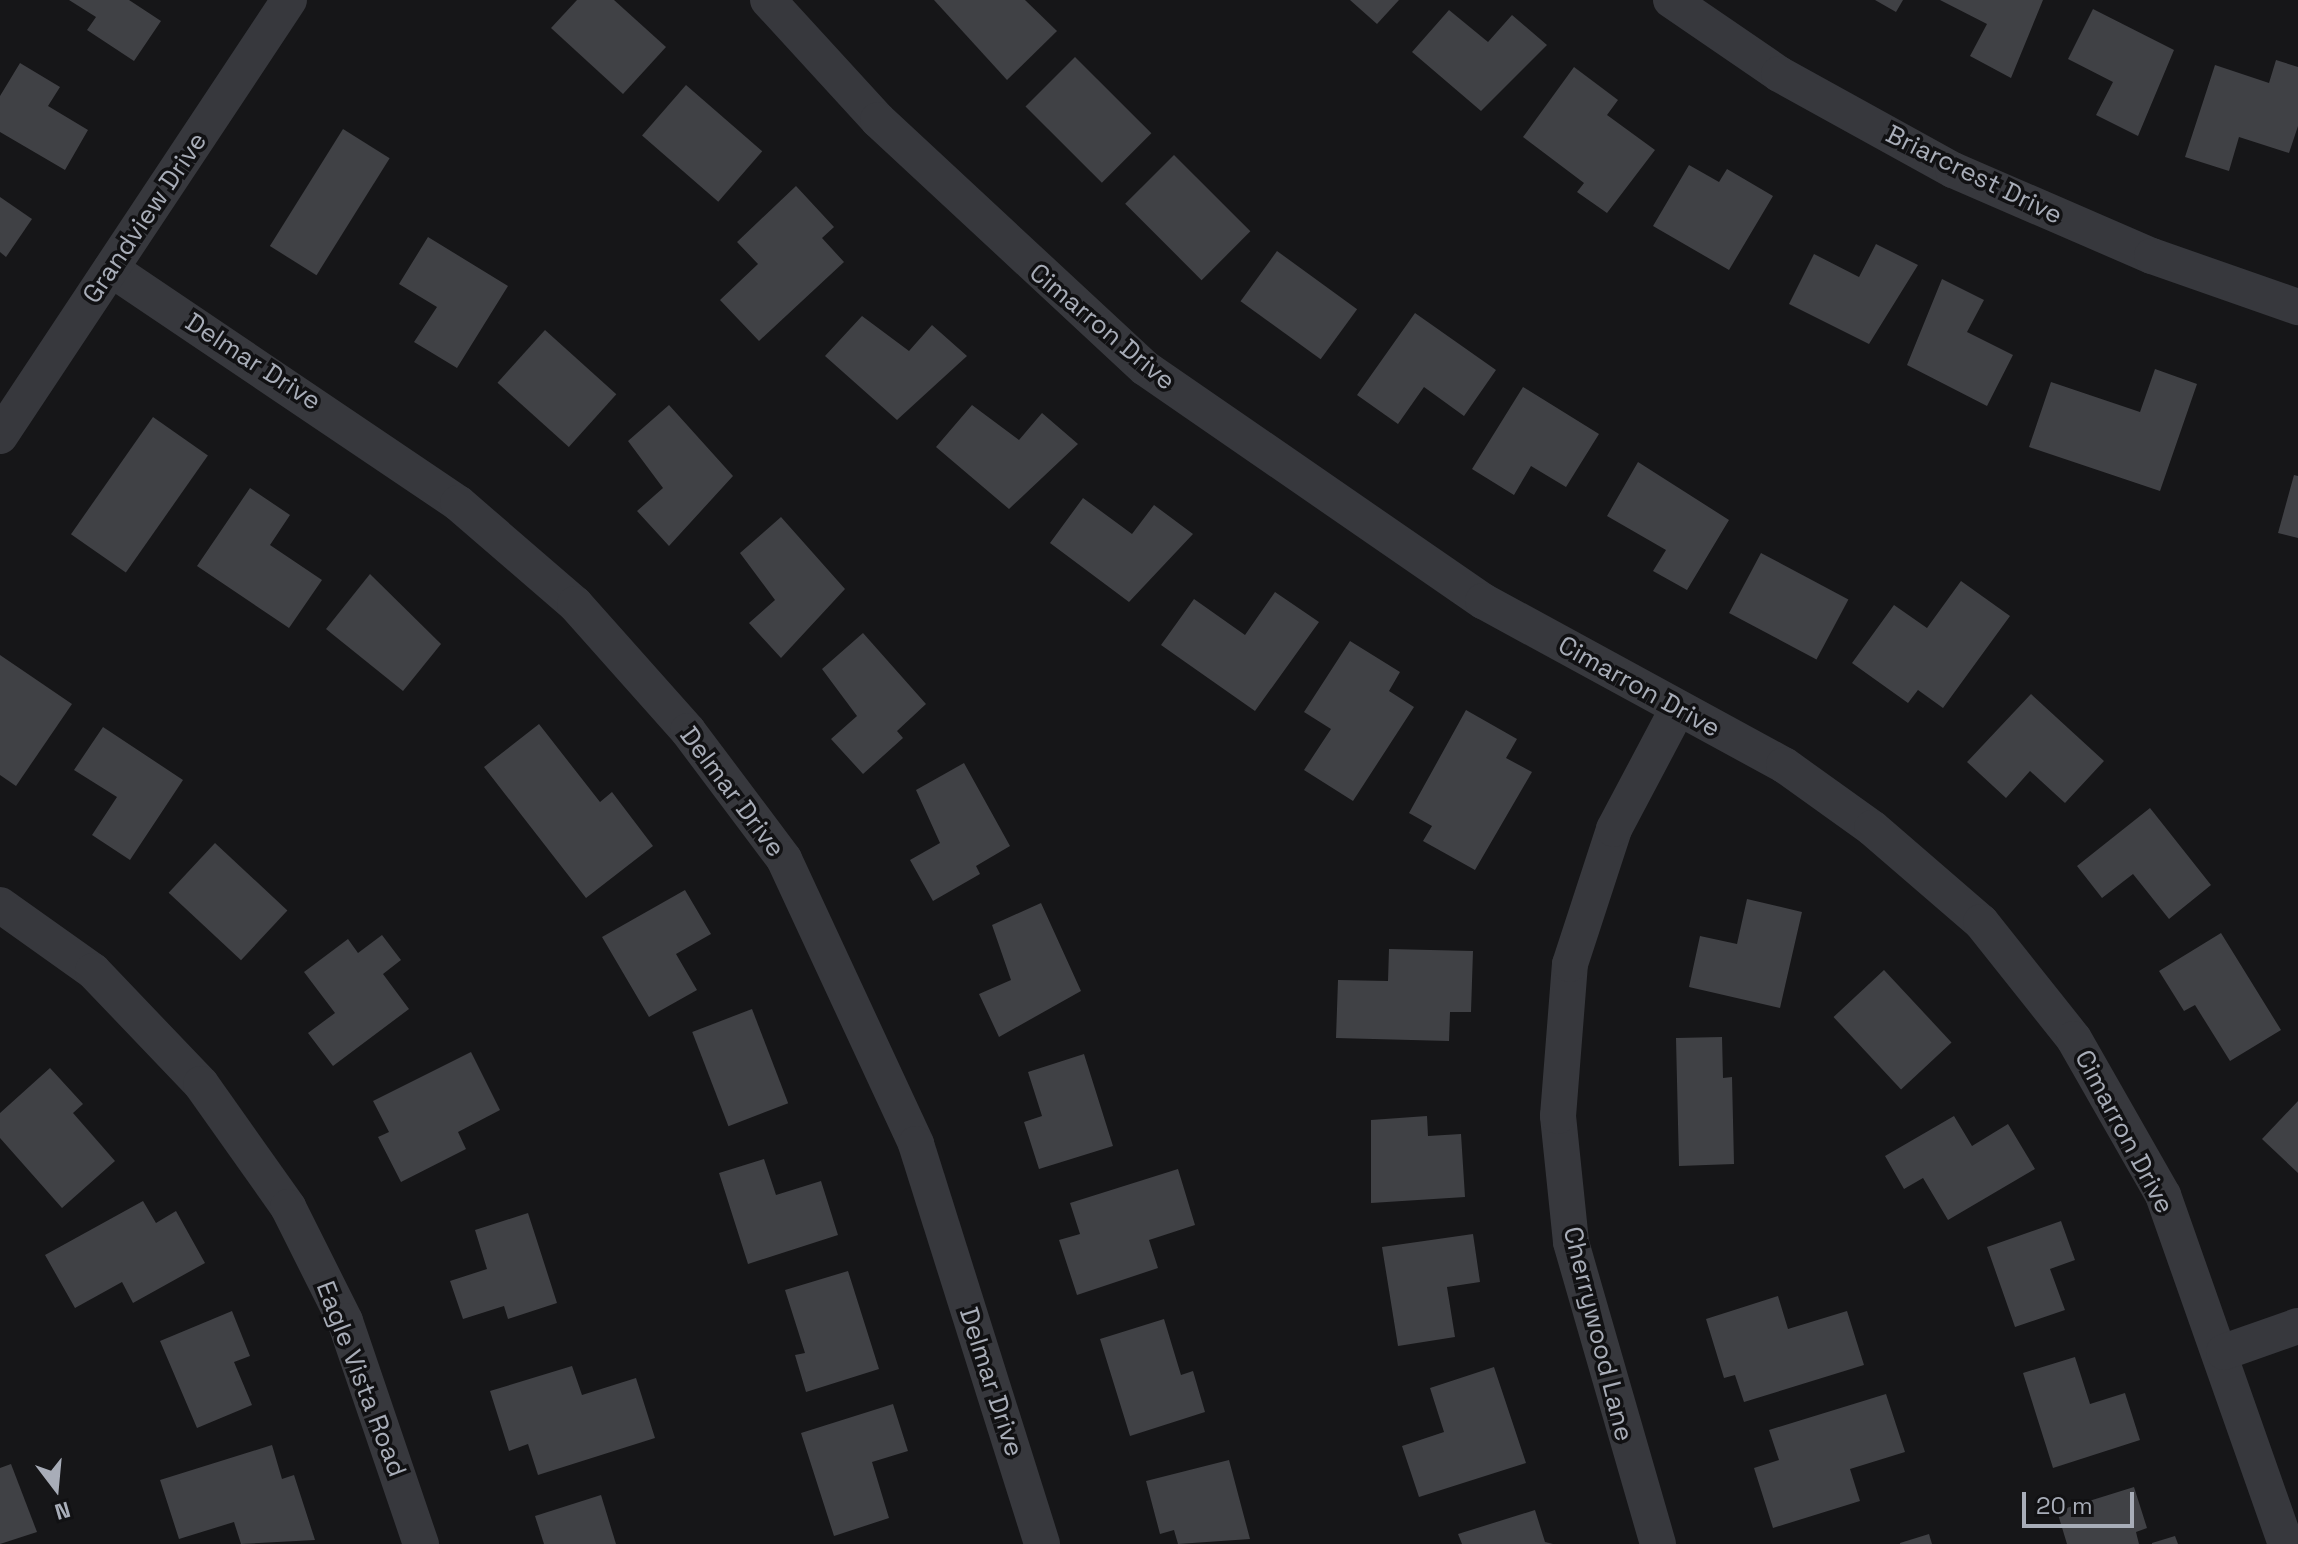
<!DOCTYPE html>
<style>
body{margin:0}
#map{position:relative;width:2298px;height:1544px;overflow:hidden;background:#161618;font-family:"Space Grotesk",sans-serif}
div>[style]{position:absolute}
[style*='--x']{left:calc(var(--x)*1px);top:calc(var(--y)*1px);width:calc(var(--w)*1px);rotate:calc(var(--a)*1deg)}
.building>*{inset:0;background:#404145;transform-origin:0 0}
.minor>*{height:36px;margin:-18px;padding:0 18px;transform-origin:18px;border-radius:18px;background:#37383d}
span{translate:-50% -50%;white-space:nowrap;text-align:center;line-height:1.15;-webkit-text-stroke:7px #111113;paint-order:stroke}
.street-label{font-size:26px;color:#a8adb8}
.north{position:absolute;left:16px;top:1448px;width:80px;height:80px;-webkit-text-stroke:6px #111113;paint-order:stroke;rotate:164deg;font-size:22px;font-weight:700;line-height:32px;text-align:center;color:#a8adb8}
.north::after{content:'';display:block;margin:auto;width:28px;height:36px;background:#a8adb8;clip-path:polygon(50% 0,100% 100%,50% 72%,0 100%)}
.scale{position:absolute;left:2022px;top:1492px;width:112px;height:36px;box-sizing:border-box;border:4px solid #a8adb8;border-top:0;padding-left:10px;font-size:24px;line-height:28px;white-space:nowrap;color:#a8adb8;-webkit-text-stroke:6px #111113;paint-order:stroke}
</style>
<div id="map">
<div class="building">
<i style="clip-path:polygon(69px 0,129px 0,161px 21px,134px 61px,87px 30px,96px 17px)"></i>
<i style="clip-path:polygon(577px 0,614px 0,666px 47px,623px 94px,551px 28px)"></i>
<i style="clip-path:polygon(934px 0,1025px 0,1057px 31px,1007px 80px)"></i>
<i style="clip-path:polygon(1350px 0,1399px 0,1377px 24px)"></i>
<i style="clip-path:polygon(1875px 0,1903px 0,1896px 12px)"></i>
<i style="clip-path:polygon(1940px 0,2043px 0,2011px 78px,1970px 56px,1987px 24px)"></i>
<i style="clip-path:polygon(2093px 9px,2174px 50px,2138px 136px,2096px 115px,2113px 82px,2068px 59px)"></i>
<i style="clip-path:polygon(1449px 10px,1488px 42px,1512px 15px,1547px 45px,1481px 111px,1412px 52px)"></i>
<i style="left:1075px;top:57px;width:108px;height:70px;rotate:45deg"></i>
<i style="clip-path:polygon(2276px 60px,2298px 67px,2298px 126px,2289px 153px,2239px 137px,2229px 171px,2185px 157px,2215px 65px,2269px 83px)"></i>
<i style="clip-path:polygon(20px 63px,60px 87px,48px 106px,88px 130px,65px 170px,0 132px,0 96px)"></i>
<i style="clip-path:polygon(1574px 67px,1618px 100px,1607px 115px,1655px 150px,1607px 213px,1577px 192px,1584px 183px,1523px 137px)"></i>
<i style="left:686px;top:85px;width:101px;height:67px;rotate:41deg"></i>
<i style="left:343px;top:129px;width:55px;height:138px;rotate:32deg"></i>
<i style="left:1174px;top:155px;width:108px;height:69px;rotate:45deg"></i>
<i style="clip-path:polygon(1689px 165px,1719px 182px,1727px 169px,1773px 196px,1729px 270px,1653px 226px)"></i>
<i style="clip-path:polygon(796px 186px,834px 227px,822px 238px,844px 262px,759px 341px,720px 300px,758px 264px,737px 242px)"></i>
<i style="clip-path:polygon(0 197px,32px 219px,6px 257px,0 252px)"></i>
<i style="clip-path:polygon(428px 237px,508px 286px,457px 368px,414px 342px,437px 307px,399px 284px)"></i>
<i style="clip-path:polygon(1876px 244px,1918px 265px,1869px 344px,1789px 304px,1814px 254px,1859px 277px)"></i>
<i style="left:1277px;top:251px;width:99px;height:62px;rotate:36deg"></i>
<i style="clip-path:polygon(1942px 279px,1984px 300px,1967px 332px,2013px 355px,1987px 406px,1907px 365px)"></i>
<i style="clip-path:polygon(1415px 313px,1496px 370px,1464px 416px,1424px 387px,1398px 424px,1357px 395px)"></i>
<i style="clip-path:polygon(862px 316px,909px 351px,932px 325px,967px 356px,897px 420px,825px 356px)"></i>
<i style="left:545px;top:330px;width:96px;height:71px;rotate:42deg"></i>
<i style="clip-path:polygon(2155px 369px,2197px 384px,2160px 491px,2029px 447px,2051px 382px,2140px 412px)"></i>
<i style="clip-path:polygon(1523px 387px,1599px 434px,1566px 487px,1531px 466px,1514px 495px,1472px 469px)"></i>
<i style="clip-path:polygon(669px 405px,733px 476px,669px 546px,637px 511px,663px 488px,628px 441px)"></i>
<i style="clip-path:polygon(972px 405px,1019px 440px,1042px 413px,1078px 444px,1009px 509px,936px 447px)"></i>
<i style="left:153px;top:417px;width:67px;height:143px;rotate:35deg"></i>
<i style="clip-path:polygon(1638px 462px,1729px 520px,1687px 590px,1653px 571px,1666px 550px,1607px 516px)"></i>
<i style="clip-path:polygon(2294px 475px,2298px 476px,2298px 538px,2278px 533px)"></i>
<i style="clip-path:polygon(250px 488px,290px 515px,270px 545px,322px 580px,289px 628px,197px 566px)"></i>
<i style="clip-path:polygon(1083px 498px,1132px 534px,1154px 505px,1193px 534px,1129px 602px,1050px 543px)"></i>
<i style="clip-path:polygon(781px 517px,845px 589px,781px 658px,749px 623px,775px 600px,740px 553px)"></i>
<i style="left:1761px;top:553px;width:99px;height:68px;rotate:28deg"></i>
<i style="clip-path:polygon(370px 574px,441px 644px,403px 691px,326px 629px)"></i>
<i style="clip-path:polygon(1961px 581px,2010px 616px,1943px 708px,1918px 690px,1908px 703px,1852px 663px,1894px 605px,1927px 628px)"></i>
<i style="clip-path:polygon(1275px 592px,1319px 622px,1255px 711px,1161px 645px,1194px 599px,1245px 635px)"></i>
<i style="clip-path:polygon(863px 633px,926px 704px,897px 731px,903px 738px,863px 774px,831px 739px,857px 716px,822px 669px)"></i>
<i style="clip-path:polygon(1350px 641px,1400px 672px,1389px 691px,1414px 707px,1353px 801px,1304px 770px,1331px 729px,1304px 712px)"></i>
<i style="clip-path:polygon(0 655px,72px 704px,16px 786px,0 775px)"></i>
<i style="clip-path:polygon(2031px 694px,2104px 761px,2065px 803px,2030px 771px,2006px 798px,1967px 762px)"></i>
<i style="clip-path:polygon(1466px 710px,1517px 739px,1506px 758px,1532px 772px,1475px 870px,1423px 841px,1432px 826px,1409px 813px)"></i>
<i style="clip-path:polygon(539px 724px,600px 802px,612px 792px,653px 846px,586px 898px,484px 767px)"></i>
<i style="clip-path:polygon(103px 727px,183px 780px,130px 860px,92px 835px,117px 797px,74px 770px)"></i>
<i style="clip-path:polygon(964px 763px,1010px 846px,976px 866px,980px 874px,933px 901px,910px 860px,940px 843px,916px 790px)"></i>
<i style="clip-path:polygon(2150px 808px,2211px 885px,2169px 919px,2133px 874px,2102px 898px,2077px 866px)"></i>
<i style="left:215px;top:843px;width:99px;height:68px;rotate:43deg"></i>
<i style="clip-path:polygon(685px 890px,711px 934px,676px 954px,697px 990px,649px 1017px,602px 937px)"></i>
<i style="clip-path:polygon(1747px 899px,1802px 912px,1780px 1008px,1689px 987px,1700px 936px,1737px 944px)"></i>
<i style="clip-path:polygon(1041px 903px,1081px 991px,999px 1037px,979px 994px,1011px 980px,992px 925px)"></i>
<i style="clip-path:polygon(2221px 933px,2281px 1030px,2230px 1061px,2195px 1005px,2184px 1011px,2159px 971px)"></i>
<i style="clip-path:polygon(382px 935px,401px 960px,383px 974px,409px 1009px,333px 1066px,308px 1033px,335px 1013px,304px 972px,348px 939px,358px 953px)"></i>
<i style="clip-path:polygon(1389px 949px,1473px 951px,1471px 1012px,1450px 1012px,1449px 1041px,1336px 1038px,1338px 980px,1388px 981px)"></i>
<i style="left:1884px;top:970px;width:99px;height:69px;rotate:47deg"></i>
<i style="left:752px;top:1009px;width:101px;height:64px;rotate:69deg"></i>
<i style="clip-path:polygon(1722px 1037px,1723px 1078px,1732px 1077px,1734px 1164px,1679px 1166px,1676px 1038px)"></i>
<i style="clip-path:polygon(471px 1052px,500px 1110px,458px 1132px,466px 1149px,401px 1182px,378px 1137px,389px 1132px,373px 1101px)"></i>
<i style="clip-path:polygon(1084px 1054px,1113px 1146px,1039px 1169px,1024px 1122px,1042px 1116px,1028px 1072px)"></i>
<i style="clip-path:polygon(50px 1068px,83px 1104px,73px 1113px,115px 1161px,62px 1208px,0 1138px,0 1113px)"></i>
<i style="clip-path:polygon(2298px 1101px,2298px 1173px,2262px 1139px)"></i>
<i style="clip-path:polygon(1427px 1116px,1428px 1136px,1461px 1134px,1465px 1197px,1371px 1203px,1371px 1120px)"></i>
<i style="clip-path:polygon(1954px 1116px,1972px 1146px,2008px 1124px,2035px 1169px,1948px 1220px,1923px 1178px,1904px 1189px,1885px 1156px)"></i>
<i style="clip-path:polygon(764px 1159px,776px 1195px,821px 1181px,838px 1235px,748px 1264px,719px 1173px)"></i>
<i style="clip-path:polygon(1178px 1169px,1195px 1225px,1149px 1240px,1158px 1268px,1077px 1295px,1059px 1240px,1080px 1234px,1070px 1203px)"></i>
<i style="clip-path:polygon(143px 1201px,156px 1223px,176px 1211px,205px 1263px,133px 1303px,122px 1282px,75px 1308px,45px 1255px)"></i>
<i style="clip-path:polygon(528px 1213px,557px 1303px,508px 1319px,504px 1306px,463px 1319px,450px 1281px,487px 1269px,475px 1230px)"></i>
<i style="clip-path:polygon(2061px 1221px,2075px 1260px,2050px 1269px,2065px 1310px,2015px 1327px,1987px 1247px)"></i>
<i style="clip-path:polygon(1473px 1234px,1480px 1282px,1447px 1287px,1455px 1337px,1398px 1346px,1382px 1247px)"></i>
<i style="clip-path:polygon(848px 1271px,879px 1369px,806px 1392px,795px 1355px,805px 1353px,785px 1290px)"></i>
<i style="clip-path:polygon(1778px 1296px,1788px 1329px,1847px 1311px,1864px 1365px,1744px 1402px,1735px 1375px,1724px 1378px,1706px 1319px)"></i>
<i style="clip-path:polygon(232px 1311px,250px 1356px,234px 1362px,252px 1405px,197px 1428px,160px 1341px)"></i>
<i style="clip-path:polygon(1164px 1319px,1181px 1375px,1193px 1371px,1205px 1412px,1130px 1436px,1100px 1339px)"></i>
<i style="clip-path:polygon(2075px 1357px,2090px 1404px,2125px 1393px,2140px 1440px,2053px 1468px,2023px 1373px)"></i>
<i style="clip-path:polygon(572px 1366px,582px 1395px,636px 1378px,655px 1438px,538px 1475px,528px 1444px,509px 1451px,490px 1391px)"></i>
<i style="clip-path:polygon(1494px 1367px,1526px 1463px,1419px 1497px,1402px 1446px,1444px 1432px,1430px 1388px)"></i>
<i style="clip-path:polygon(1886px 1394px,1905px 1452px,1850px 1469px,1860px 1501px,1773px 1528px,1754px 1468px,1779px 1460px,1769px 1430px)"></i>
<i style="clip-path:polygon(893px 1404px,908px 1451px,872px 1462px,889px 1518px,834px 1536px,801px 1433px)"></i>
<i style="clip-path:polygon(272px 1445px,282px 1479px,294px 1475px,315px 1540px,241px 1544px,234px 1522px,179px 1539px,160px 1480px)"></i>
<i style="clip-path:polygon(1229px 1460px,1250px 1539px,1178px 1544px,1174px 1530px,1160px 1534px,1146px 1481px)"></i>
<i style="clip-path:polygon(11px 1464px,37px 1532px,0 1544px,0 1468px)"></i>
<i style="clip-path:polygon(2134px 1487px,2147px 1528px,2136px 1532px,2139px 1544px,2067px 1544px,2057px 1511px)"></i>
<i style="clip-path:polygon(601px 1495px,616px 1544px,544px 1544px,535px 1516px)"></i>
<i style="clip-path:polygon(1535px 1510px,1545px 1542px,1553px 1544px,1462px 1544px,1458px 1534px)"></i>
<i style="clip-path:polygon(1929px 1534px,1932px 1544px,1900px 1544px,1900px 1543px)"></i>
<i style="clip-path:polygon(2175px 1536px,2178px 1544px,2152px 1544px,2152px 1543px)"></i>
</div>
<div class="minor">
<i style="--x:768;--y:0;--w:163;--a:47.5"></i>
<i style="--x:878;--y:120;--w:364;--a:42.9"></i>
<i style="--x:1145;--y:368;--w:411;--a:34.6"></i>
<i style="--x:1483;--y:601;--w:343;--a:28.6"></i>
<i style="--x:1784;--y:765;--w:108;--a:35.6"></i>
<i style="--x:1872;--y:828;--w:144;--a:40.8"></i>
<i style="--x:1981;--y:922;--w:149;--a:51.5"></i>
<i style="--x:2074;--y:1039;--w:180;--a:60.3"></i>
<i style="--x:2163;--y:1195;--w:370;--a:70.6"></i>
<i style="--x:1671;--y:0;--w:131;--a:34.4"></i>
<i style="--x:1779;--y:74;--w:199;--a:28.9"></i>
<i style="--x:1953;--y:170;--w:217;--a:23.4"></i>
<i style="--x:2152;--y:256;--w:155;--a:19.3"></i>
<i style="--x:111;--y:269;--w:419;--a:34"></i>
<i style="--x:458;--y:503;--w:155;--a:40.8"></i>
<i style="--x:575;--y:604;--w:170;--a:48.3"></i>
<i style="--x:688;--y:731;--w:160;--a:53.1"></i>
<i style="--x:784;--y:859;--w:314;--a:65.1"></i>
<i style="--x:916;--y:1144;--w:419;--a:72.5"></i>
<i style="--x:0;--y:436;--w:523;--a:-56.46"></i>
<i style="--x:0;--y:905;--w:114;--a:35.4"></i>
<i style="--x:93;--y:971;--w:156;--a:46.3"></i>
<i style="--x:201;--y:1084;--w:151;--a:54.7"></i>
<i style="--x:288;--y:1207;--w:127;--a:63.4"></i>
<i style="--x:345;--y:1321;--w:236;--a:71.2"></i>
<i style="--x:2224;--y:1352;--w:78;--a:-19.4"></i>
<i style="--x:1658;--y:1544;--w:314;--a:-106.1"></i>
<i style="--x:1571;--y:1242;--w:127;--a:-95.9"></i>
<i style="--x:1558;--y:1116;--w:152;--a:-85.5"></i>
<i style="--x:1570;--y:964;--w:142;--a:-71.9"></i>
<i style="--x:1614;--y:829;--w:135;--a:-62.1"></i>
</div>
<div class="street-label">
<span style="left:1974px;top:175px;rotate:26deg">Briarcrest Drive</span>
<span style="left:145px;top:218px;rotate:-56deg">Grandview Drive</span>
<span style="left:1102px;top:327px;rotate:40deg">Cimarron Drive</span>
<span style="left:253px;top:362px;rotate:33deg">Delmar Drive</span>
<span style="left:1639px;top:687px;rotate:29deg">Cimarron Drive</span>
<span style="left:732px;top:792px;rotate:53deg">Delmar Drive</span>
<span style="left:2124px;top:1132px;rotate:62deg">Cimarron Drive</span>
<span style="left:1598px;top:1334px;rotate:76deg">Cherrywood Lane</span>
<span style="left:361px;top:1379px;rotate:69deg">Eagle Vista Road</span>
<span style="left:991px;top:1382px;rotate:72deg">Delmar Drive</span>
</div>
<div class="north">N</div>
<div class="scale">20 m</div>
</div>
